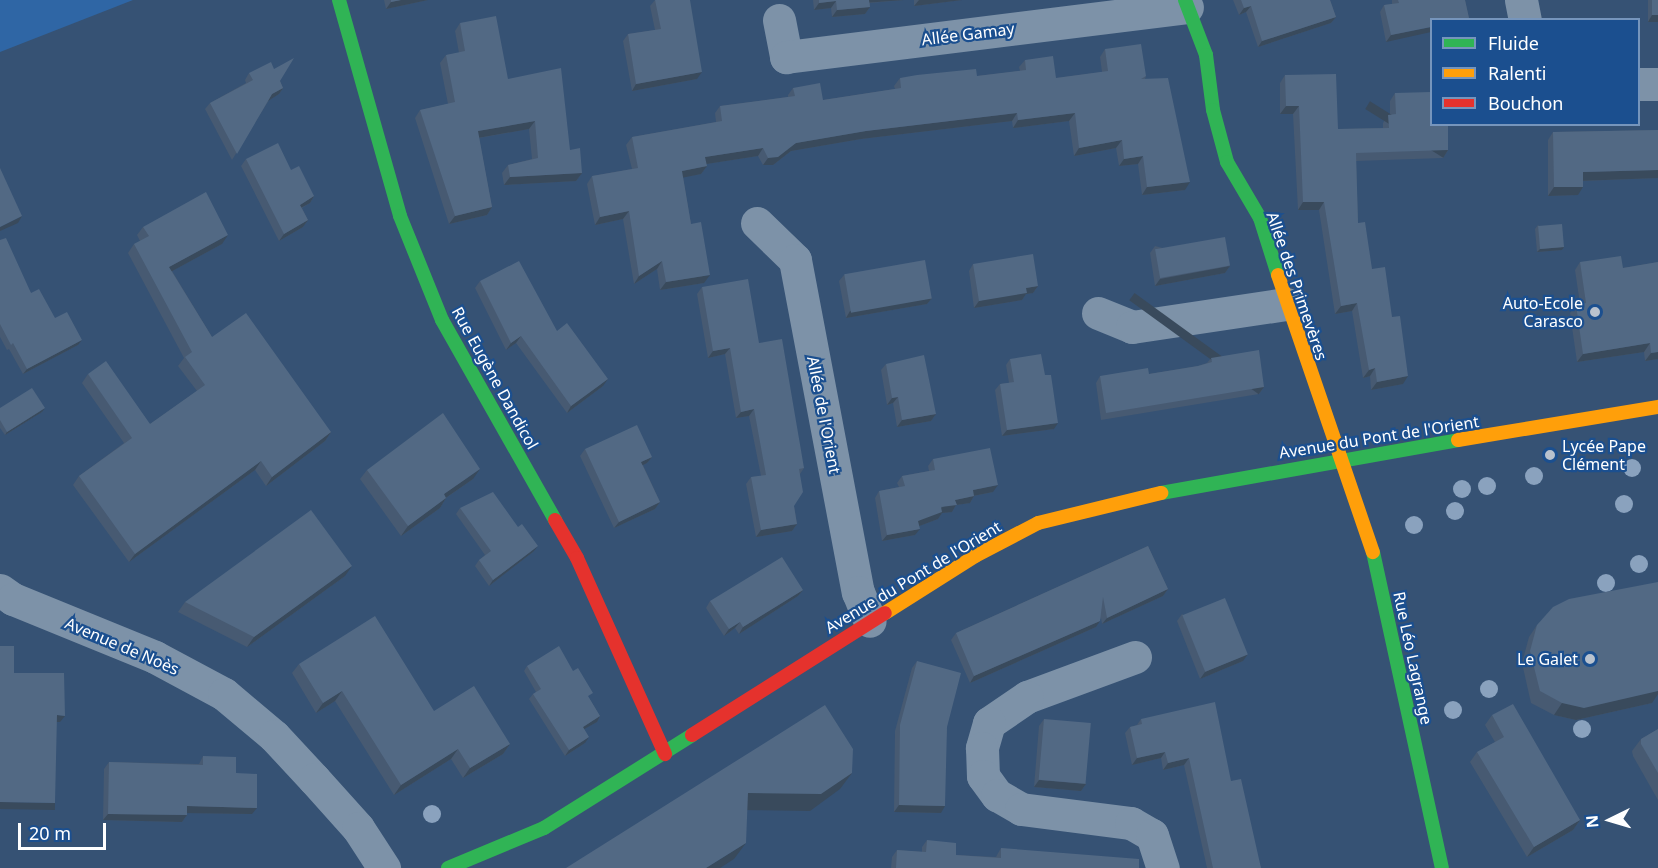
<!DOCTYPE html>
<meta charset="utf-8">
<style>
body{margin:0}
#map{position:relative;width:1658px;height:868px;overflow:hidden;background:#365274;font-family:"Noto Sans",sans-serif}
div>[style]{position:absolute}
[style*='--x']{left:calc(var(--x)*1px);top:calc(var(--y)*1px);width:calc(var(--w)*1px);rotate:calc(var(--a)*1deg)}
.green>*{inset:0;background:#2f66a5}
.street>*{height:33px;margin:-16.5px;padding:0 16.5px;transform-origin:16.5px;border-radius:16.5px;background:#7d92a8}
.fast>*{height:14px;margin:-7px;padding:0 7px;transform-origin:7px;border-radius:7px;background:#30b455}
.slow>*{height:14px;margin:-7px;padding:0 7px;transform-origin:7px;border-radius:7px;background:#ff9f0a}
.jam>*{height:14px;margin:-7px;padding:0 7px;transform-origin:7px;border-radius:7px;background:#e5322d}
.trees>*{width:18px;height:18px;margin:-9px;border-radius:50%;background:#8aa2be}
.wall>*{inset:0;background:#475a72;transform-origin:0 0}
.shaded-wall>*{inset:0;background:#394a5c;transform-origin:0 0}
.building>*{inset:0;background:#526984;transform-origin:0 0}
.dots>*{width:16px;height:16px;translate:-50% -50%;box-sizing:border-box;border:3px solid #1b4f8f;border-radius:50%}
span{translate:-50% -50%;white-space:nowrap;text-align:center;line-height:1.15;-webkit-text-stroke:4.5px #1b4f8f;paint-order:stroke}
.street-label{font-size:16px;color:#fff}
.poi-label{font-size:16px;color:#fff}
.right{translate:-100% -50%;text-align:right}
.left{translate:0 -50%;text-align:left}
.legend{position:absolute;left:1430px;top:18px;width:210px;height:108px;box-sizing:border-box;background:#1b4f8f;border:2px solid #7695bc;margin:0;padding:8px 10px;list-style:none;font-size:18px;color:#fff}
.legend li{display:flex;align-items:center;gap:12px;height:30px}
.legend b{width:30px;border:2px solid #7695bc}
.north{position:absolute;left:1580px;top:790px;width:60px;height:60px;-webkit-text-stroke:4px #1b4f8f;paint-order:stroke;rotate:265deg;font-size:16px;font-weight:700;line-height:24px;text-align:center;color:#fff}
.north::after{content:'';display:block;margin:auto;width:21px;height:27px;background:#fff;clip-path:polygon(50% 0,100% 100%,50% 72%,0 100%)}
.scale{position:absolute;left:18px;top:823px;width:88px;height:27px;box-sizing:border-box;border:3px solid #fff;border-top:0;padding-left:8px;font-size:18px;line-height:21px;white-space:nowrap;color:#fff;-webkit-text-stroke:4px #1b4f8f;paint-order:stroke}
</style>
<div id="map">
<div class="green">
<i style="clip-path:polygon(0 0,133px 0,0 52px)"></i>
</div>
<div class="street">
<i style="--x:1521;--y:0;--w:20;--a:79"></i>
<i style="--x:779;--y:20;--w:38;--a:79"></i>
<i style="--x:786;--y:57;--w:404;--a:-7.1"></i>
<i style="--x:1638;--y:84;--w:20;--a:0"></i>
<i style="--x:757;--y:223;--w:53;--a:44.2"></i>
<i style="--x:795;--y:260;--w:338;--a:79.3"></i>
<i style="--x:858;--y:592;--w:31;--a:68"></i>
<i style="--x:1098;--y:313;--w:37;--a:22"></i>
<i style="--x:1132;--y:327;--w:156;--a:-8.5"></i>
<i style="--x:0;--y:590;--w:16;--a:35"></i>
<i style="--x:13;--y:599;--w:153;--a:22.2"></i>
<i style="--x:155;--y:657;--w:78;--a:28.2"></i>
<i style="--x:224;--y:694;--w:65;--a:40"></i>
<i style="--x:274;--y:736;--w:59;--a:47.1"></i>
<i style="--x:314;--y:779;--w:66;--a:48.1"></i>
<i style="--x:358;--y:828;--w:48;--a:57"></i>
<i style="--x:1135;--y:657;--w:115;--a:159.7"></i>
<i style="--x:1027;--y:697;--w:46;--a:145.6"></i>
<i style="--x:989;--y:723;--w:26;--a:106"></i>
<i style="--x:982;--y:748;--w:28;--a:88"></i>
<i style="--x:983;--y:776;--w:24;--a:54"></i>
<i style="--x:997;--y:795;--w:28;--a:30"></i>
<i style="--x:1021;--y:809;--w:111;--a:7.3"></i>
<i style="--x:1131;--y:823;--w:24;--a:30"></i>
<i style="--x:1152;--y:835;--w:35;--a:72"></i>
</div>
<div class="fast">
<i style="--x:339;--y:0;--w:224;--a:74.2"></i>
<i style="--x:400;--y:216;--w:112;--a:68"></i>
<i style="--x:442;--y:320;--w:230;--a:60.5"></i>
<i style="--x:1185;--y:0;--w:59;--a:69.1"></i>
<i style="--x:1206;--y:55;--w:55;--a:82.7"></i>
<i style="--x:1213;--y:110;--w:54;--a:74.9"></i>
<i style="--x:1227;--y:162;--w:65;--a:59.5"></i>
<i style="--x:1260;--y:218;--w:60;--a:72.5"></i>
<i style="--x:1161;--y:493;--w:302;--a:-10.1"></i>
<i style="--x:1373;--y:552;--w:323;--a:77.7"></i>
<i style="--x:448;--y:868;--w:104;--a:-22.6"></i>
<i style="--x:544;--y:828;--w:175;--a:-32.1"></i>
</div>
<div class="slow">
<i style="--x:1278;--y:275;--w:293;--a:71.1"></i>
<i style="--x:1458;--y:440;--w:203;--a:-9.4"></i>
<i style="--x:885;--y:613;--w:107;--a:-32.3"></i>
<i style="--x:975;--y:556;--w:71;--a:-27.6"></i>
<i style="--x:1038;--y:523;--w:127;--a:-13.7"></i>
</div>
<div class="jam">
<i style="--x:555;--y:520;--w:44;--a:59.9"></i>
<i style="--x:577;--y:558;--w:215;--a:65.8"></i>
<i style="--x:692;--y:735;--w:228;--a:-32.3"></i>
</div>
<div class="trees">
<i style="left:1632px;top:468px"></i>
<i style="left:1534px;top:476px"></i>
<i style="left:1487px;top:486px"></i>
<i style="left:1462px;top:489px"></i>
<i style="left:1624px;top:504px"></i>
<i style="left:1455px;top:511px"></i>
<i style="left:1414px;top:525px"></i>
<i style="left:1639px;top:564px"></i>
<i style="left:1606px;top:583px"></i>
<i style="left:1489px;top:689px"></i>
<i style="left:1453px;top:710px"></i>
<i style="left:1582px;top:729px"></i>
<i style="left:432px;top:814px"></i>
</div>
<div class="wall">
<i style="clip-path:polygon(384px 0,428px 0,386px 9px)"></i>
<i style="clip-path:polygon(655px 0,697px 79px,632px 91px,623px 41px,628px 34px,655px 30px,650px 6px)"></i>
<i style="clip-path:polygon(813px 0,904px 0,870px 3px,870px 7px,865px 14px,832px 17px,831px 8px,814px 10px)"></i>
<i style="clip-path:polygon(914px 0,962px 0,914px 6px)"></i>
<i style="clip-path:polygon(1233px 0,1330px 0,1336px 17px,1331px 23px,1258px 47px,1246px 12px,1239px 15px)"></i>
<i style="clip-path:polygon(1392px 0,1465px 0,1469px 18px,1469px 20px,1431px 20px,1386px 42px,1380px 12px,1384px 5px,1392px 4px)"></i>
<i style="left:1648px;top:0;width:10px;height:22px"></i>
<i style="clip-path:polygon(460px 23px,508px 79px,570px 150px,582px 173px,576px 181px,504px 185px,502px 173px,508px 165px,532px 159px,529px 129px,479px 138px,492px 207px,487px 215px,449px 224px,415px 118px,420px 110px,448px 104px,440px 63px,446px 55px,459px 53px,455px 31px)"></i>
<i style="clip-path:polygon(1105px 49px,1146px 76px,1145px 79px,1185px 190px,1142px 195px,1138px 164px,1119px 166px,1116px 148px,1074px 156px,1069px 121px,1013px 128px,1012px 121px,861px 139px,791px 151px,773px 165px,763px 165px,758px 156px,706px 164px,707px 166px,701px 174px,683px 177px,691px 224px,704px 283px,660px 290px,657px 269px,634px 284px,623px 219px,595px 225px,587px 184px,592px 176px,632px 169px,626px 145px,632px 137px,716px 122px,715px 113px,720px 106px,788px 97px,788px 95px,793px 88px,823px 100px,895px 89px,894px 86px,900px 78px,977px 76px,1020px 71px,1019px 67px,1025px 60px,1056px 78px,1102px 72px,1100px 57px)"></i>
<i style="clip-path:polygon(249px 73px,280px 81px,283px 88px,279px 94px,269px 100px,232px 160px,205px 109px,210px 103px,246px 83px,245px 80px)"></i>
<i style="clip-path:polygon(1285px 75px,1338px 129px,1383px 128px,1383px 123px,1388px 115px,1390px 115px,1390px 101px,1395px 93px,1448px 150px,1443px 158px,1356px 161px,1358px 223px,1372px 269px,1392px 317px,1403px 384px,1371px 390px,1370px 376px,1363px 378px,1352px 311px,1335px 314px,1319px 210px,1298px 210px,1293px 114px,1280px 114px,1280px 83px)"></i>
<i style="clip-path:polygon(1658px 130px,1658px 178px,1583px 181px,1578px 195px,1548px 196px,1548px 140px,1553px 132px)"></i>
<i style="clip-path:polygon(246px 159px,291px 170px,314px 196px,310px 203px,302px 208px,308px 220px,303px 227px,279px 241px,241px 166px)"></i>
<i style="clip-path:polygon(1538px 225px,1564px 247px,1562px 250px,1537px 252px,1535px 229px)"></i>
<i style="clip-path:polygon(143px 227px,222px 244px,172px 271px,212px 337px,331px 432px,325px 441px,266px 486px,255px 470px,129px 562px,73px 485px,79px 476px,124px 443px,82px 383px,88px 374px,150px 424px,197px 391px,178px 366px,184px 358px,128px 253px,134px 244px,140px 241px,137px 235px)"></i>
<i style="clip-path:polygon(0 240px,31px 293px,55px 318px,78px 345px,23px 374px,9px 349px,7px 350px,0 337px)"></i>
<i style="clip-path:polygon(1155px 246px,1230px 266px,1225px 273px,1155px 286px,1150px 253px)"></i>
<i style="clip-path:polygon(1580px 262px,1623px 268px,1658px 262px,1658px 359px,1645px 361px,1644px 352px,1577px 362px,1570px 313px,1576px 305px,1580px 304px,1575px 270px)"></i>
<i style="clip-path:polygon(973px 264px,1038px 286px,1033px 293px,1026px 294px,1022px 300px,974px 308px,969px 271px)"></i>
<i style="clip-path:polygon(844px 275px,932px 298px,927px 304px,846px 318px,839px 281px)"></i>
<i style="clip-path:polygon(480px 281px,557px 331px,603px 386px,567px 413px,516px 343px,506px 350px,475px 288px)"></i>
<i style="clip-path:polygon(702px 287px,759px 343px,804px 468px,800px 474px,794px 506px,797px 524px,792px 531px,756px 537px,746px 484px,751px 477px,761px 476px,749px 416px,736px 418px,725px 354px,708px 358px,697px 294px)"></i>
<i style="clip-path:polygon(1211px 358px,1264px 387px,1259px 394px,1101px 420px,1096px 383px,1100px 376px,1149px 374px,1198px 366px,1207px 363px)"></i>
<i style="clip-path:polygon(1010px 359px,1045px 375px,1054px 429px,1002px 436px,995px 390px,1000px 384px,1009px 383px,1006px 365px)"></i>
<i style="clip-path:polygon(886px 364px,936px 414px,931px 421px,897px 427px,893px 403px,887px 405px,881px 370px)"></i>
<i style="clip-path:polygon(0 408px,42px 412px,5px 435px,0 428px)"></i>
<i style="clip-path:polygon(585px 449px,652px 457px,647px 463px,643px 465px,660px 502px,655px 509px,614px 528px,580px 456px)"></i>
<i style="clip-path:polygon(933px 459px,993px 492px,974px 496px,970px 503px,956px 505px,952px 512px,942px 513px,938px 519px,919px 526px,915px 535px,882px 541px,875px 498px,879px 491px,899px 487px,897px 483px,902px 476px,929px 471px,928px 466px)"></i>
<i style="clip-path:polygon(367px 470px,473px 479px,446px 498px,440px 508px,401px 536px,360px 479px)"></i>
<i style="clip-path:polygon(460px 508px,533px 552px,489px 586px,475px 566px,479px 560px,485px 555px,456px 514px)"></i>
<i style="clip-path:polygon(1148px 546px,1168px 589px,1163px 596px,1102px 624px,1101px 618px,1096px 627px,970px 683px,951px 640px,956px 633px)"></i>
<i style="clip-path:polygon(345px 576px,247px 647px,178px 612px,185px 602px)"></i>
<i style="clip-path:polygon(803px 590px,798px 596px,739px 634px,735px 628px,724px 636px,706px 608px,710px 601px)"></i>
<i style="clip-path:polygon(1182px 614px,1243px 661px,1200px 679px,1177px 621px)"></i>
<i style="clip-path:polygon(1537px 625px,1652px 703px,1576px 720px,1554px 715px,1531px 703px,1522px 663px,1529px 637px)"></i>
<i style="clip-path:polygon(917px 661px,947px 727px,941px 813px,894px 812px,895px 731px,912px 668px)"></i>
<i style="clip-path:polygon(299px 664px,434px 711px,510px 744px,503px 754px,463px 778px,451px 759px,394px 795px,335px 701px,316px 713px,292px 673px)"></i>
<i style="clip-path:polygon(527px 666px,589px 698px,600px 716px,597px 722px,584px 729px,585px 743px,565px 756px,529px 699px,533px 694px,536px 692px,524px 671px)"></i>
<i style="clip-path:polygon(1492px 715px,1580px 820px,1573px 830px,1527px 857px,1470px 762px,1477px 752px,1495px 742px,1485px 725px)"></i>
<i style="clip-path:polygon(1044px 719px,1086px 784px,1081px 791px,1034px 787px,1039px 726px)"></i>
<i style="clip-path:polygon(1141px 719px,1231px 781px,1261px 868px,1207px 868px,1184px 765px,1163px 770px,1161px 758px,1132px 765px,1125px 733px,1130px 727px,1137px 725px)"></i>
<i style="clip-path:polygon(1658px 729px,1658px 800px,1633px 756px,1632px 751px,1641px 739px)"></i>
<i style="clip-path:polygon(203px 756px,236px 773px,252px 814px,187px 813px,187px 815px,182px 822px,103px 820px,104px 769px,109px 762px,199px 764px)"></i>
<i style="clip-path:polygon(927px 840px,956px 855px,996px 857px,997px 855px,1001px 848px,1139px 868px,891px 868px,892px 857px,897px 850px,922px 852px,922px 847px)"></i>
</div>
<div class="shaded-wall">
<i style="clip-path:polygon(401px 0,428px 0,386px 9px,391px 2px)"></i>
<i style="clip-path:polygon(867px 0,904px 0,864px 3px)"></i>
<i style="clip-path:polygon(919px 0,962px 0,914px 6px)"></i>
<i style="clip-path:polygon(836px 1px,831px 8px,814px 10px,819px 3px)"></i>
<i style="clip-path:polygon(1251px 6px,1246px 12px,1239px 15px,1244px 8px)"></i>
<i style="clip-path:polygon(870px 7px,865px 14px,832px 17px,837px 10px)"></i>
<i style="clip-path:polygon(1652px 15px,1658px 15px,1658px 22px,1648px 22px)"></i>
<i style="clip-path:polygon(1336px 17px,1331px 23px,1258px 47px,1262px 41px)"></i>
<i style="clip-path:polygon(1431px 27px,1431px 32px,1386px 42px,1391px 35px)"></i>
<i style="clip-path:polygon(702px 72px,697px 79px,632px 91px,636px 84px)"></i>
<i style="clip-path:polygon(283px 88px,279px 94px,268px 101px,272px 94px)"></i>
<i style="clip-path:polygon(1286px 106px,1299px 106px,1293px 114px,1280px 114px)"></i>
<i style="clip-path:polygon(1017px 113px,1012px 121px,861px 139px,791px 151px,773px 165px,763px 165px,768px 158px,796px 143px,866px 131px)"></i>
<i style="clip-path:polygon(1075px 113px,1069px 121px,1013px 128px,1018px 120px)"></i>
<i style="clip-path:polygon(535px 121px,529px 129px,472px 139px,478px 131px)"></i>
<i style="clip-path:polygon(1122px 140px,1116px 148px,1074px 156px,1079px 148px)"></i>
<i style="clip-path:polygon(763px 148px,758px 156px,700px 165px,705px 157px)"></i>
<i style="left:1448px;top:150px;width:9px;height:92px;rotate:122deg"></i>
<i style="clip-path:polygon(1143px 156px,1138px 164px,1119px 166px,1124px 159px)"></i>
<i style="clip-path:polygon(707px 166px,701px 174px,676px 179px,682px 171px)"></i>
<i style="clip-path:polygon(1658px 170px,1658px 178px,1578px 181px,1583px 172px)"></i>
<i style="clip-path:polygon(582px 173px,576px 181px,504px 185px,510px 177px)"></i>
<i style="clip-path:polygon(1190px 182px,1185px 190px,1142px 195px,1147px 187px)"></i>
<i style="clip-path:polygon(1554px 187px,1583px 187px,1578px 195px,1548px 196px)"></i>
<i style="clip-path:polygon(314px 196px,310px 203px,295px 211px,300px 205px)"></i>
<i style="clip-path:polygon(1303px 202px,1324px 202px,1319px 210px,1298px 210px)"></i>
<i style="clip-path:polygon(492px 207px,487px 215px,449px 224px,455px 216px)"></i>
<i style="clip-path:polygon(629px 211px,623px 219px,595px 225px,600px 217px)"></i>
<i style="clip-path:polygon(22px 216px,18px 223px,0 231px,0 227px)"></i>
<i style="clip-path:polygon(308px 220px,303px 227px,279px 241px,284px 234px)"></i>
<i style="clip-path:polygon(228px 235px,222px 244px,163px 276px,169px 267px)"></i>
<i style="clip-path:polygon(1564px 247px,1562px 250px,1537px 252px,1540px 249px)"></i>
<i style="clip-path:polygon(662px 261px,657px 269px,634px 284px,639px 276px)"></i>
<i style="clip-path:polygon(1230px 266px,1225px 273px,1155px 286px,1160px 279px)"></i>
<i style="clip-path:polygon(710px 275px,704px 283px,660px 290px,666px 282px)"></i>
<i style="clip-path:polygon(1038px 286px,1033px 293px,1026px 294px,1022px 300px,974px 308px,979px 301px,1026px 288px)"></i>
<i style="clip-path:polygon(932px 298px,927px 304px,846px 318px,850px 311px)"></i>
<i style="clip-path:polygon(1357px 303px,1352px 311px,1335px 314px,1341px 306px)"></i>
<i style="clip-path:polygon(521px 336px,516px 343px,506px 350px,511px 343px)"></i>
<i style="clip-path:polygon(82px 340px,78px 345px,23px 374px,27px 369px)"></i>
<i style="clip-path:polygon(1650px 343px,1644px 352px,1577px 362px,1583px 354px)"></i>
<i style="clip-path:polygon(730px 348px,725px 354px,708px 358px,713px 351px)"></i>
<i style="clip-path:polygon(1658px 352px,1658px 359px,1645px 361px,1651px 353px)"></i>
<i style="clip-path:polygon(1375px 368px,1370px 376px,1363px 378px,1369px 370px)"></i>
<i style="clip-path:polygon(1408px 376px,1403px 384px,1371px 390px,1377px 382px)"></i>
<i style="clip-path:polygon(608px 379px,603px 386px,567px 413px,571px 406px)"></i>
<i style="left:1264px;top:387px;width:9px;height:160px;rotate:126deg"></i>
<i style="clip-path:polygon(898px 397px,893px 403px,887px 405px,892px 398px)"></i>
<i style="clip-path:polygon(45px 408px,42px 412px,5px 435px,7px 432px)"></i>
<i style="clip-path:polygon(754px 409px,749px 416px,736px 418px,741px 412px)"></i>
<i style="clip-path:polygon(936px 414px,931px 421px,897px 427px,902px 420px)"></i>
<i style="clip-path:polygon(1058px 423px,1054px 429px,1002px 436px,1007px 430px)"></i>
<i style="clip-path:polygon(331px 432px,325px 441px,266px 486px,272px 477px)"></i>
<i style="clip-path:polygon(652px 457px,647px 463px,637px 468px,641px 462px)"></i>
<i style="clip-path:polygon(261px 461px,255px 470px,129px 562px,135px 554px)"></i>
<i style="clip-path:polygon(480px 469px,473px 479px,437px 504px,444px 494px)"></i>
<i style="clip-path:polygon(998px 485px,993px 492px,968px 497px,973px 490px)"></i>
<i style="clip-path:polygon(974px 496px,970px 503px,956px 505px,952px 512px,942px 513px,938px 519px,914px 528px,918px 521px,955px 500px)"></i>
<i style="clip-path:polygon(446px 498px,440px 508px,401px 536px,408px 526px)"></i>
<i style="clip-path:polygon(660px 502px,655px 509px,614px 528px,619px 522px)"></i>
<i style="clip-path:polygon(797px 524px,792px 531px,756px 537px,761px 530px)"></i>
<i style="clip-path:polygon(920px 529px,915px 535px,882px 541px,887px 535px)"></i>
<i style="clip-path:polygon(538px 546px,533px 552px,489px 586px,493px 580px)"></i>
<i style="clip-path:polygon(352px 566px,345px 576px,247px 647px,254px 637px)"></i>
<i style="clip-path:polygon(1168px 589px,1163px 596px,1102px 624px,1107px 618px)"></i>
<i style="clip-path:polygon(803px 590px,798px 596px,739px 634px,743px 627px)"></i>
<i style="clip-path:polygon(1100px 621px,1096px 627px,970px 683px,974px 676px)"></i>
<i style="clip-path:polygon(740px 622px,735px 628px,724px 636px,729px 629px)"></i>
<i style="clip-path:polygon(1248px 654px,1243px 661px,1200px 679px,1205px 672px)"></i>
<i style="clip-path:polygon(342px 691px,335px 701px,316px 713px,323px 703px)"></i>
<i style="clip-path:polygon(1658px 691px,1658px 694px,1652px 703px,1576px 720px,1554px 715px,1562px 703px)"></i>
<i style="clip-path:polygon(57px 715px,65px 716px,60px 722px,52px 722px)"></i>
<i style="clip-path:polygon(600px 716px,597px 722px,579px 732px,583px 727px)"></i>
<i style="clip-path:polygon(589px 737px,585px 743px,565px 756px,569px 750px)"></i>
<i style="clip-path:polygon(510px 744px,503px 754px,463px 778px,470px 768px)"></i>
<i style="clip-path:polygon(458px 749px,451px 759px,394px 795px,401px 785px)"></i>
<i style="clip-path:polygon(1165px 752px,1161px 758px,1132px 765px,1137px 758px)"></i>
<i style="clip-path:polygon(1189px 758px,1184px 765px,1163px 770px,1168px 763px)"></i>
<i style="clip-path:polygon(852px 773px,840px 789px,810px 811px,737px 810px,748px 793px)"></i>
<i style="clip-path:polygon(1039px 780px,1086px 784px,1081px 791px,1034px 787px)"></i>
<i style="left:0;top:802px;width:55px;height:7px;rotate:1deg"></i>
<i style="clip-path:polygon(899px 805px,945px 806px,941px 813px,894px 812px)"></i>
<i style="clip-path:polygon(187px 806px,257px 808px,252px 814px,182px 813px)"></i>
<i style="clip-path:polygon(108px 814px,187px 815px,182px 822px,103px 820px)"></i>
<i style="clip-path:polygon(1580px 820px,1573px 830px,1527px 857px,1534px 847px)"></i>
<i style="clip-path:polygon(746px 843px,734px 859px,720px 868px,706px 868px)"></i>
</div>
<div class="building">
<i style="clip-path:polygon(391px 0,401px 0,391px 2px)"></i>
<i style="clip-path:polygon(655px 0,690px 0,702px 72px,636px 84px,628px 34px,661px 29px)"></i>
<i style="clip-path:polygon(819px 0,869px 0,870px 7px,837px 10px,836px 1px,819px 3px)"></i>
<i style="clip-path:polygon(1241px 0,1330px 0,1336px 17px,1262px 41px,1251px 6px,1244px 8px)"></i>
<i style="clip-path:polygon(1398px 0,1465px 0,1469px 18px,1464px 20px,1431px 20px,1431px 27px,1391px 35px,1384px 5px,1399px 3px)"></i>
<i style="left:1652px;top:0;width:6px;height:15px"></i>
<i style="clip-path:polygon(496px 16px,508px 79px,561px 68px,570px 150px,580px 148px,582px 173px,510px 177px,508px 165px,538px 158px,535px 121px,478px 131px,492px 207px,455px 216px,420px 110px,455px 102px,446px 55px,465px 51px,460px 23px)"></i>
<i style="clip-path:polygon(1141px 44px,1146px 76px,1141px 79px,1168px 78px,1190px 182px,1147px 187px,1143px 156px,1124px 159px,1122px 140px,1079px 148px,1075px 113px,1018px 120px,1017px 113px,866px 131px,796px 143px,778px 157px,768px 158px,763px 148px,705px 157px,707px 166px,682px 171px,691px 224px,701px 222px,710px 275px,666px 282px,662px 261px,639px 276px,629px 211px,600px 217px,592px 176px,638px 168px,632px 137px,722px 121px,720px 106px,795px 96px,793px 88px,820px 83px,823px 100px,901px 88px,900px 78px,917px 75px,976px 69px,977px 76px,1026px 70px,1025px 60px,1053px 56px,1056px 78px,1108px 71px,1105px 49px)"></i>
<i style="clip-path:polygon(294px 58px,280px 81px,283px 88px,272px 94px,237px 154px,210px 103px,253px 80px,249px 73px,271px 62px,274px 69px)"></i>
<i style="clip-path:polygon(1336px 74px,1338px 129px,1389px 128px,1388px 115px,1396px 114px,1395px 93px,1431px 92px,1431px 124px,1448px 124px,1448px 150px,1356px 153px,1358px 223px,1365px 222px,1372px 269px,1385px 267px,1392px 317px,1400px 316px,1408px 376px,1377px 382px,1375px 368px,1369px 370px,1357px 303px,1341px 306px,1324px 202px,1303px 202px,1299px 106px,1286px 106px,1285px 75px)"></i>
<i style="clip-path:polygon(1658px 130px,1658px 170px,1583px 172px,1583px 187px,1554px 187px,1553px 132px)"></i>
<i style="clip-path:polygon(278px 143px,291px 170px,299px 166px,314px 196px,300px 205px,308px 220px,284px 234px,246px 159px)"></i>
<i style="clip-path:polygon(0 168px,22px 216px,0 227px)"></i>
<i style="clip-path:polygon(206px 192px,228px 235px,169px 267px,212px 337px,246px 313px,331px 432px,272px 477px,261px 461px,135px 554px,79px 476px,132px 438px,88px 374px,106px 361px,150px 424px,205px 385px,185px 357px,192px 352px,134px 244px,149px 236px,143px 227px)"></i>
<i style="left:1562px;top:224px;width:23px;height:24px;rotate:85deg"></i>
<i style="left:1225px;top:237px;width:29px;height:71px;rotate:80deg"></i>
<i style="clip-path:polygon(6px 238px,31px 293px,39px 289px,55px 318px,67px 312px,82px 340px,27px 369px,13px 343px,11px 345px,0 324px,0 240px)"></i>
<i style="clip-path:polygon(1033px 254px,1038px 286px,1026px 288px,1027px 293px,979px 301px,973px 264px)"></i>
<i style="clip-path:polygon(1621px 256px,1623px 268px,1658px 262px,1658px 352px,1651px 353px,1650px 343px,1583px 354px,1576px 305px,1586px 303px,1580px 262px)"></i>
<i style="left:925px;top:260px;width:39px;height:82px;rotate:80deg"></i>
<i style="clip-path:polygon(519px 261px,557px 331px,567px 323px,608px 379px,571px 406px,521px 336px,511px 343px,480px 281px)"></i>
<i style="clip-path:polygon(748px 279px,759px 343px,782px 339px,804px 468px,799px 469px,803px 492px,794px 506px,797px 524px,761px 530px,751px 477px,766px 475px,754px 409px,741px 412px,730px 348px,713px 351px,702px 287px)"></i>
<i style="clip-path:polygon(1259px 350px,1264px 387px,1106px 413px,1100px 376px,1148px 368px,1149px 374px,1198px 366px,1212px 362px,1211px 358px)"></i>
<i style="clip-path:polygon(1041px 354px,1045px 375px,1051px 375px,1058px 423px,1007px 430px,1000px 384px,1014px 382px,1010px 359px)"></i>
<i style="clip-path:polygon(924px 355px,936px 414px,902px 420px,898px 397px,892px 398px,886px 364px)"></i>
<i style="clip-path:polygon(32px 388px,45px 408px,7px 432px,0 420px,0 408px)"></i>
<i style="clip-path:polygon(443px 413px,480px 469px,444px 494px,446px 498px,408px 526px,367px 470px)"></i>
<i style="clip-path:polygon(637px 425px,652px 457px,641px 462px,660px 502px,619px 522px,585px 449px)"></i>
<i style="clip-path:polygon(990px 448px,998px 485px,973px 490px,974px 496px,955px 500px,957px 505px,941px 507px,942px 512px,918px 521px,920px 529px,887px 535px,879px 491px,905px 486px,902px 476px,935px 470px,933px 459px)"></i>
<i style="clip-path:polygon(493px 492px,518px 527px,522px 524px,538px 546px,493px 580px,479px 560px,491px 551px,460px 508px)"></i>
<i style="clip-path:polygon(311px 510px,352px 566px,254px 637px,185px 602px)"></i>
<i style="clip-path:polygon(1148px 546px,1168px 589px,1107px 618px,1103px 597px,1100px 621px,974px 676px,956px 633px)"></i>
<i style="clip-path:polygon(782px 557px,803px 590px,743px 627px,740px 622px,729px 629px,710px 601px)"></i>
<i style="clip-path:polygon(1658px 582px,1658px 691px,1584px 708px,1562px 703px,1540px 691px,1530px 651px,1537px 625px,1553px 607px,1569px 599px)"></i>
<i style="left:1225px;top:598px;width:61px;height:46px;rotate:68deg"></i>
<i style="clip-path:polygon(375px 616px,434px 711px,474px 686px,510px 744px,470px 768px,458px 749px,401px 785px,342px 691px,323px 703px,299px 664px)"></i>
<i style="clip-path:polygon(0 646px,14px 646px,14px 673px,64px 673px,65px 716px,57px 715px,55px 803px,0 802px)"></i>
<i style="clip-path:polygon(559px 646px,573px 671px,578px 668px,593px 693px,588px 696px,600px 716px,583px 727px,589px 737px,569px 750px,533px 694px,541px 689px,527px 666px)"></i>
<i style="clip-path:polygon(917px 661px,961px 673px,947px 727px,945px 806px,899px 805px,900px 725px)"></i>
<i style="clip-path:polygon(1215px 702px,1231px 781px,1241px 779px,1261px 868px,1213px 868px,1189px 758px,1168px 763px,1165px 752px,1137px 758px,1130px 727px,1142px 724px,1141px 719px)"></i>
<i style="clip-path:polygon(1513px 704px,1580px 820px,1534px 847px,1477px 752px,1504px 737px,1492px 715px)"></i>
<i style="clip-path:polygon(825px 705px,853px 749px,852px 773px,821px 794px,748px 793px,746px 843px,706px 868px,566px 868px)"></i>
<i style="left:1044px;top:719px;width:47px;height:61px;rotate:5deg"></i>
<i style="clip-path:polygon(1658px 729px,1658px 773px,1641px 744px,1641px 739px)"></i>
<i style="clip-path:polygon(203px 756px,236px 757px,236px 773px,257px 774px,257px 808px,187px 806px,187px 815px,108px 814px,109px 762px,203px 765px)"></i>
<i style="clip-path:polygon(927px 840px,956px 843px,956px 855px,1001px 858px,1001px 848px,1139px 859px,1139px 868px,896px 868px,897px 850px,926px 852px)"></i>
</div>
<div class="dots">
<i style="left:1595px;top:312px;background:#b9c2ce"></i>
<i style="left:1550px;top:455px;background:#b9c2ce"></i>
<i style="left:1590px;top:659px;background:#b9c2ce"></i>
</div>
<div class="street-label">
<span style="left:968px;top:34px;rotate:-7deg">Allée Gamay</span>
<span style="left:1297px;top:286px;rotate:71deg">Allée des Primevères</span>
<span style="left:495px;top:378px;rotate:61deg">Rue Eugène Dandicol</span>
<span style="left:824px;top:415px;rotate:79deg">Allée de l'Orient</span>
<span style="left:1379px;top:437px;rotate:-9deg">Avenue du Pont de l'Orient</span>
<span style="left:913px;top:577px;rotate:-31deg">Avenue du Pont de l'Orient</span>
<span style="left:122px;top:646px;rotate:23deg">Avenue de Noès</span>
<span style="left:1413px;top:658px;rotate:78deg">Rue Léo Lagrange</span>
</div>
<div class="poi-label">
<span class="right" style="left:1583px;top:312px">Auto-Ecole<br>Carasco</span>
<span class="left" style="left:1562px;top:455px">Lycée Pape<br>Clément</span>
<span class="right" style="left:1578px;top:659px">Le Galet</span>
</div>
<ul class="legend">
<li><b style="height:8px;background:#30b455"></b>Fluide</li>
<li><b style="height:8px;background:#ff9f0a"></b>Ralenti</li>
<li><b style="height:8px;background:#e5322d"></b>Bouchon</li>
</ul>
<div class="north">N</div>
<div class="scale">20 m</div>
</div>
